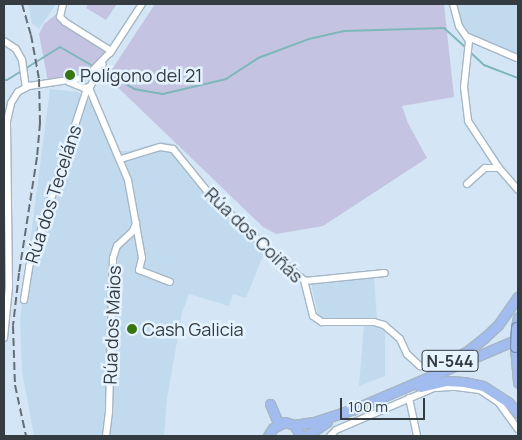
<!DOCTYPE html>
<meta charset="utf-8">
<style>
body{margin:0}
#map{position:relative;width:522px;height:440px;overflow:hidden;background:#d4e6f5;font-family:Manrope,sans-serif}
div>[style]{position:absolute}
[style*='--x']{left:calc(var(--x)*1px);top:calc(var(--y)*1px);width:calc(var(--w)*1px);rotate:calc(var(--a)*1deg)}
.built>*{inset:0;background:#c2daee}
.green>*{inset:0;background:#c4c4e2}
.stream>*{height:2px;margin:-1px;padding:0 1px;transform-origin:1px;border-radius:1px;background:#7eb7ba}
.roads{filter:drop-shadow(1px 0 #a5b6c4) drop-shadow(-1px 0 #a5b6c4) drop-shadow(0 1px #a5b6c4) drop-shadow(0 -1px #a5b6c4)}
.minor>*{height:6px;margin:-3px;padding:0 3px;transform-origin:3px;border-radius:3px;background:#fff}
.highway>*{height:9px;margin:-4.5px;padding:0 4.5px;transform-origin:4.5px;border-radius:4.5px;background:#a2bcef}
.rail>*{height:2px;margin-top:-1px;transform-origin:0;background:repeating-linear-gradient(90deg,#646e77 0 8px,transparent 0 12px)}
.bridges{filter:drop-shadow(1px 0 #7c8fb2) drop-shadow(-1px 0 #7c8fb2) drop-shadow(0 1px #7c8fb2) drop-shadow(0 -1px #7c8fb2)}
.highway-bridge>*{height:9px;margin:-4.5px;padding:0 4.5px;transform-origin:4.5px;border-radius:4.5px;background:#a2bcef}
.dots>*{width:14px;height:14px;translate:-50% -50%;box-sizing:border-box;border:2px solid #e5f3ff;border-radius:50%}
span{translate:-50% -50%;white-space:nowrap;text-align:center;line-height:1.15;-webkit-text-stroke:5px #e5f3ff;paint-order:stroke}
.shield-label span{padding:1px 4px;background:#e5f3ff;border:1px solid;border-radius:4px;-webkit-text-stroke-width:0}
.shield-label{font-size:16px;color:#343b41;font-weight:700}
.poi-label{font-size:18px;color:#343b41}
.left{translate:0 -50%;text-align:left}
.street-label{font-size:18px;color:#343b41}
.frame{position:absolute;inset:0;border:5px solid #343b41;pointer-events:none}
.scale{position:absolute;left:340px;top:398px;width:85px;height:22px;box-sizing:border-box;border:2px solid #343b41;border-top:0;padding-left:6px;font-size:15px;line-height:18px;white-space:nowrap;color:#343b41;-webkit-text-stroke:4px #e5f3ff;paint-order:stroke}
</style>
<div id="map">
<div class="built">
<i style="clip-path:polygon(28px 4px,56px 4px,39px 29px,32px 23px)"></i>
<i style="clip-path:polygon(454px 4px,518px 4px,518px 61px,475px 43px,463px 28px)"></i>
<i style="clip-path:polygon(50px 89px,78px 92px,91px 102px,120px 151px,129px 151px,161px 142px,170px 143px,213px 191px,267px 246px,246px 298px,233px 294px,229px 306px,189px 294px,182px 313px,167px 399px,164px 436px,34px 436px,22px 371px,20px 319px)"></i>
<i style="clip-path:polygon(374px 276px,377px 320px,326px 320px,318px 315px,311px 283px)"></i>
<i style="clip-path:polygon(364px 323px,385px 327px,385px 376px,359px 386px)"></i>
</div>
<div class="green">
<i style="clip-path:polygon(88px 4px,117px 4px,106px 20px,86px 8px)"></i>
<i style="clip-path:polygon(155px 4px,444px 4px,454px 97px,402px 106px,408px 123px,427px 158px,323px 226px,276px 234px,263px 227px,107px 77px)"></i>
<i style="clip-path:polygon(60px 11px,60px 17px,111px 51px,84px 76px,48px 82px,39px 34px,44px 24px)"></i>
</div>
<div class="stream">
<i style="--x:470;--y:52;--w:19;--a:43"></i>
<i style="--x:484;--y:65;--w:36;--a:21"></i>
<i style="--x:102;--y:71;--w:37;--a:29"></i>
<i style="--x:134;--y:89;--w:29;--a:10"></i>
<i style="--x:163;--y:94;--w:65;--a:-13.4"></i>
<i style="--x:226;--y:79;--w:38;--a:-33"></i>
<i style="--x:258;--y:58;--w:54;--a:-20.4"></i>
<i style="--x:309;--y:39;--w:36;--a:-13"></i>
<i style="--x:344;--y:31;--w:100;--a:-1.7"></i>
<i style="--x:444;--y:28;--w:31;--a:42"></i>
<i style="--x:4;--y:80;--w:3;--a:0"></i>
<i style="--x:7;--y:80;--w:62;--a:-31.9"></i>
<i style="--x:60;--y:47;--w:38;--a:30"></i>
</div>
<div class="roads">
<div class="minor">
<i style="--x:63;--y:4;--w:13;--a:103"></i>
<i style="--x:60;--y:17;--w:7;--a:45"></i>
<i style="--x:65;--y:22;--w:54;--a:32.2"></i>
<i style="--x:453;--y:4;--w:23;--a:75"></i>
<i style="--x:459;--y:26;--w:18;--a:56"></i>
<i style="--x:469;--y:41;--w:46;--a:96.2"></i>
<i style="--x:464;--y:87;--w:34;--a:83"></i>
<i style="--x:468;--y:121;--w:56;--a:56.6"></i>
<i style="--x:499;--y:168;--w:29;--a:49"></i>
<i style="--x:468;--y:37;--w:53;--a:23.2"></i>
<i style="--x:4;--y:41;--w:14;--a:34"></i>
<i style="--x:16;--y:49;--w:13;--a:61"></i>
<i style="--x:22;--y:60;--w:28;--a:82"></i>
<i style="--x:110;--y:53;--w:59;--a:-56.9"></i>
<i style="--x:69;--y:82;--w:16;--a:22"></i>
<i style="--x:84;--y:88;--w:6;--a:-9"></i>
<i style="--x:90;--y:87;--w:26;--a:-61"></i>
<i style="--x:89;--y:88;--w:100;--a:67"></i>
<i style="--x:128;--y:180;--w:79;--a:79.8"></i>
<i style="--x:142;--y:258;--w:12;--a:104"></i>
<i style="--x:139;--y:270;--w:33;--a:21"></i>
<i style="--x:121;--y:159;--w:41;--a:-17.1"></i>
<i style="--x:160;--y:147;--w:13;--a:9"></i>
<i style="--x:173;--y:149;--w:60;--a:51"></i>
<i style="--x:211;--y:196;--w:86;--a:43.1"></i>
<i style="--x:274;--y:255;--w:39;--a:40"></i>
<i style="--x:304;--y:280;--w:37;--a:76"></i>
<i style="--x:313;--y:316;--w:11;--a:34"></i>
<i style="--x:322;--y:322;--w:52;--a:0"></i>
<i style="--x:374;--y:322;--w:10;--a:17"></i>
<i style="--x:384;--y:325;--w:21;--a:41"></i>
<i style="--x:400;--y:339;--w:17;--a:65"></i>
<i style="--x:407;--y:354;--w:18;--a:43"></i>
<i style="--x:467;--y:184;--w:24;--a:-42"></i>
<i style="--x:485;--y:168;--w:14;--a:0"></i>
<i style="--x:305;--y:281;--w:80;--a:-5.7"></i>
<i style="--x:24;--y:300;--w:33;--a:-81"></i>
<i style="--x:29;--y:267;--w:188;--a:-72"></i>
<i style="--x:4;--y:338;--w:51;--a:-84.4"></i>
<i style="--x:9;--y:287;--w:166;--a:-90.7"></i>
<i style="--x:7;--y:121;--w:18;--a:-77"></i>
<i style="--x:11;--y:103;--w:13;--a:-58"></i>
<i style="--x:18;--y:92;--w:13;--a:-29"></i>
<i style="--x:29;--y:86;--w:53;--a:-8.7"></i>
<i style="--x:81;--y:78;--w:13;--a:-32"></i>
<i style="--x:92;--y:71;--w:28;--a:-46"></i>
<i style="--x:409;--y:398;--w:39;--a:78"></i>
<i style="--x:106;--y:436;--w:25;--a:-83"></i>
<i style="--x:109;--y:411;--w:153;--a:-88.5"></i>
<i style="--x:113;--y:258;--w:13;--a:-72"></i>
<i style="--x:117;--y:246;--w:22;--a:-43"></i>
<i style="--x:133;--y:231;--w:9;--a:-69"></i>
<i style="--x:330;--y:436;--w:8;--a:-45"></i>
<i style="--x:336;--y:430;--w:107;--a:-23.2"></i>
<i style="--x:434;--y:388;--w:22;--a:-3"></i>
<i style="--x:456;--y:387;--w:24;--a:7"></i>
<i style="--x:480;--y:390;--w:23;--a:34"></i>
<i style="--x:499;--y:403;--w:32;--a:54"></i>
</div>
<div class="highway">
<i style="--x:516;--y:327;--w:10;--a:-79"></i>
<i style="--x:515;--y:347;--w:36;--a:85"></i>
<i style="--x:437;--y:368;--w:33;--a:-29"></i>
<i style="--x:466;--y:352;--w:23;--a:-38"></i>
<i style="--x:484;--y:338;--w:19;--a:-43"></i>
<i style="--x:498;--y:325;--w:35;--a:-55"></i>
<i style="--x:420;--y:387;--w:28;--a:-13"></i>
<i style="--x:447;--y:381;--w:17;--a:3"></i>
<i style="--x:464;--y:382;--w:19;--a:12"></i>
<i style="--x:483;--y:386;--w:30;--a:33"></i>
<i style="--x:508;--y:402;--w:15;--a:48"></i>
<i style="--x:270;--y:404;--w:21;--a:67"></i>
<i style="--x:294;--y:425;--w:20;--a:-9"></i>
<i style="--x:314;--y:422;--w:40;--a:-18"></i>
<i style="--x:352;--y:410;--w:181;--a:-23.2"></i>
<i style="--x:268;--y:436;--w:9;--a:-58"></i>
<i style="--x:273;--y:428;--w:13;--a:-27"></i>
<i style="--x:285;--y:422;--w:9;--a:18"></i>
<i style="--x:294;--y:425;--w:13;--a:58"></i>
<i style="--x:306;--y:436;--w:25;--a:-34"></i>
</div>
</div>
<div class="rail">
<i style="--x:22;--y:4;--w:32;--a:74"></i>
<i style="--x:31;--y:35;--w:45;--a:79.7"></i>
<i style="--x:39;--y:79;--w:44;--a:88.7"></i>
<i style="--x:40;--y:123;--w:34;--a:95"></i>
<i style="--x:37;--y:157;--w:117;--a:98.8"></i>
<i style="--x:19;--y:273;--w:53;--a:96.5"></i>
<i style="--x:13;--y:326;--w:59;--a:88.1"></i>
<i style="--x:15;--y:385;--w:52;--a:77.8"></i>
</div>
<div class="bridges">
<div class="highway-bridge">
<i style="--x:515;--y:347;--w:20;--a:-87"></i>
</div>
</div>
<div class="dots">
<i style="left:70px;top:75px;background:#367510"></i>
<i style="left:132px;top:329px;background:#367510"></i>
</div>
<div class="shield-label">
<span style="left:450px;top:361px">N-544</span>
</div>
<div class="poi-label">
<span class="left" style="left:80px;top:75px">Polígono del 21</span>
<span class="left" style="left:142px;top:329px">Cash Galicia</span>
</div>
<div class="street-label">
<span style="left:53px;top:194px;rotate:-72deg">Rúa dos Teceláns</span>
<span style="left:254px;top:235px;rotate:44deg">Rúa dos Coiñás</span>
<span style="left:112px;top:325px;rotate:-88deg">Rúa dos Maios</span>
</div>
<div class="frame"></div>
<div class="scale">100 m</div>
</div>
